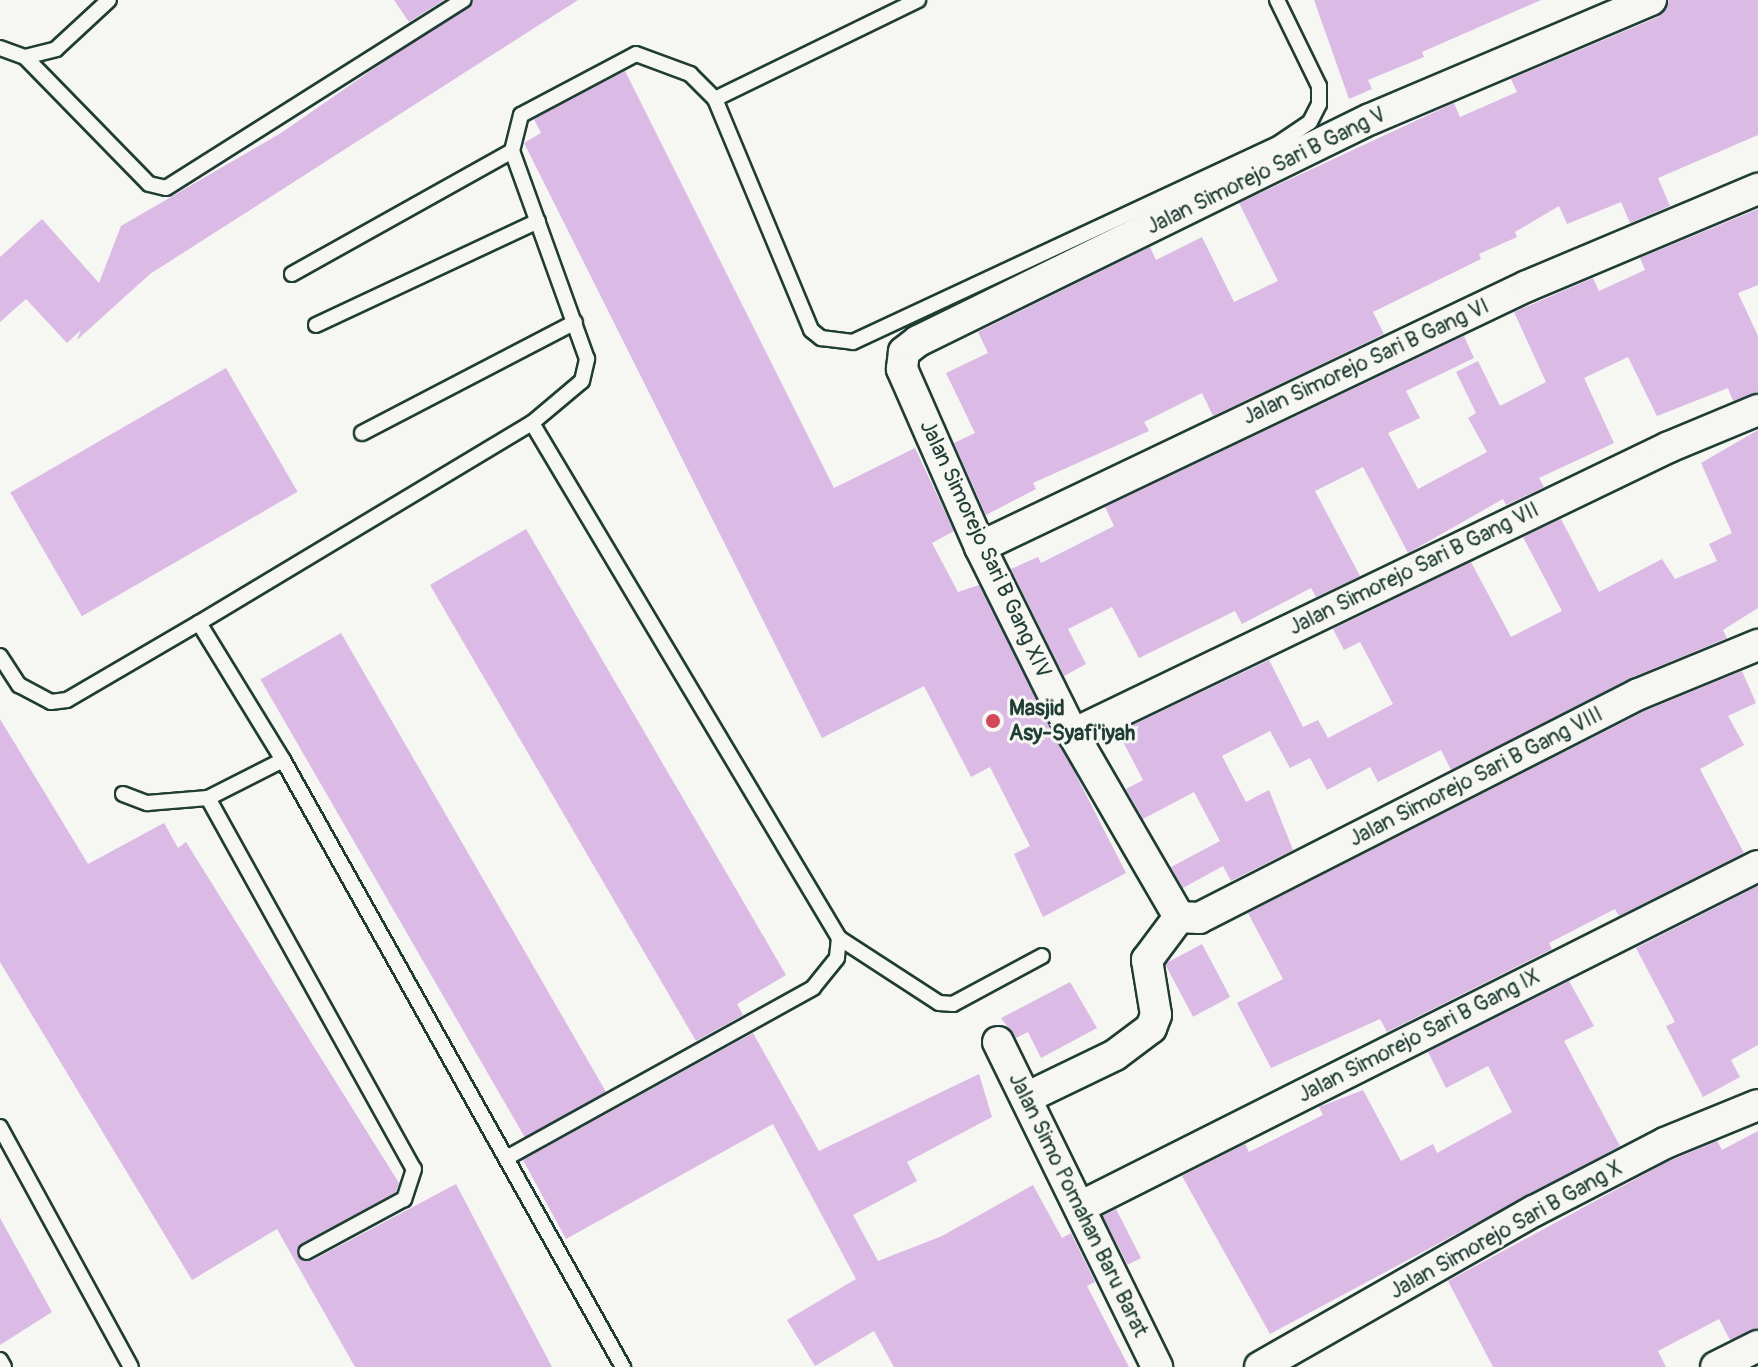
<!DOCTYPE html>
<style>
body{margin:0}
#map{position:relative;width:1758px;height:1367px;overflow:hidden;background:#f6f6f2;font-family:Pangolin,sans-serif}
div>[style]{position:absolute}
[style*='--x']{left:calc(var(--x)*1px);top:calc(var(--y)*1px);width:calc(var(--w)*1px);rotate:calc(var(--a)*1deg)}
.building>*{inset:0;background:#dbbae6;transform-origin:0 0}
.roads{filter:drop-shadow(2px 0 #1f3d34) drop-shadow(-2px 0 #1f3d34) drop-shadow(0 2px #1f3d34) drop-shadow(0 -2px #1f3d34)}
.service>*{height:14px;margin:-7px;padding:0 7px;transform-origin:7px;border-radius:7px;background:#f6f6f2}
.minor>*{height:30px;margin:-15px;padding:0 15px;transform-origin:15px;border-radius:15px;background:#f6f6f2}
.dots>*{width:22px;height:22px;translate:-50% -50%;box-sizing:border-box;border:4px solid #f6f6f2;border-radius:50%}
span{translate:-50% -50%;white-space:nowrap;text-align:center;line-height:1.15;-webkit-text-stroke:6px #f6f6f2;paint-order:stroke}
.street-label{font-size:22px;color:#1f3d34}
.poi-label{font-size:22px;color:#1f3d34;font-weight:700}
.left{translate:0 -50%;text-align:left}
</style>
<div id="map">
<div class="building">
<i style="clip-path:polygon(394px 0,444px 0,409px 22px)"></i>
<i style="clip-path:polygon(473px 0,578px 0,150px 274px,77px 340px,81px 330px,67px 343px,26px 299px,0 322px,0 257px,42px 219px,99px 283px,121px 226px,281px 133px)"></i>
<i style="clip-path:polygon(1314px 0,1541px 0,1422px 52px,1424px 57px,1368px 80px,1372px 89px,1349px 99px)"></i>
<i style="clip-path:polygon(1669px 0,1758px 0,1758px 135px,1658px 178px,1670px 206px,1630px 223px,1621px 202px,1567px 224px,1559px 206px,1515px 232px,1517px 237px,1479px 254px,1481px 259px,1373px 312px,1384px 334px,1213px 416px,1202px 393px,1144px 422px,1149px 431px,1033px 483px,1036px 489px,986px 515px,954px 443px,975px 433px,946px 373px,988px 353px,978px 332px,1150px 247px,1156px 260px,1202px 237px,1234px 302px,1278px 281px,1239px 203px,1454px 103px,1460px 117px,1517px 92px,1511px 79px,1658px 17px)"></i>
<i style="clip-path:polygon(625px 71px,834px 488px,915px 448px,954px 531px,932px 543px,958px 592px,979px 585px,1126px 873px,1043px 917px,1014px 854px,1030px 846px,990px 767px,971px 777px,924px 686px,822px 738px,524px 143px,541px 133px,534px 119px)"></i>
<i style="clip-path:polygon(1758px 209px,1758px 285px,1738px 293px,1758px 336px,1758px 392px,1733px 401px,1728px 388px,1657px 416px,1628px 357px,1584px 378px,1614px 443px,1539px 478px,1544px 487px,1506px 505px,1503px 499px,1408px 553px,1363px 467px,1315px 491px,1360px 576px,1316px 597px,1311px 588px,1242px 624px,1235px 611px,1139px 658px,1112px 607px,1068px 629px,1086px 664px,1064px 676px,1011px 569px,1038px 557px,1041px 563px,1114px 526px,1105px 507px,1464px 336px,1474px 358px,1406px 391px,1420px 418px,1388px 433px,1418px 489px,1487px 452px,1468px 418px,1476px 413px,1456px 372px,1478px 361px,1500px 406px,1546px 382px,1514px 312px,1593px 278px,1599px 291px,1645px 270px,1640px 258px)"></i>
<i style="left:226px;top:368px;width:143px;height:249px;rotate:60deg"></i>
<i style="clip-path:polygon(1758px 430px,1758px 608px,1723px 630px,1727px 638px,1631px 678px,1451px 770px,1441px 750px,1378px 782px,1370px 767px,1327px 790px,1310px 758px,1290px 768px,1270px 731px,1222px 756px,1246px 802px,1269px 790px,1293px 850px,1231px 881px,1223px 866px,1183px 888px,1171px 867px,1220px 841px,1194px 792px,1143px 819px,1126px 789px,1143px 780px,1118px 732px,1269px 660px,1303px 727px,1318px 720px,1328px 738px,1393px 704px,1360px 642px,1344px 650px,1333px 629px,1471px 562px,1511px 637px,1562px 611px,1523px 537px,1561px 519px,1599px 592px,1662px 559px,1675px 579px,1717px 561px,1709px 544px,1732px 533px,1701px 463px)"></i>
<i style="clip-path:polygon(526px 529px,786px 975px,737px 1004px,743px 1015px,696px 1041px,430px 585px)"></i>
<i style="left:341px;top:633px;width:530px;height:93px;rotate:60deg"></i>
<i style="clip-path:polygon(1742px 671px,1756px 703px,1728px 716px,1744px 745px,1700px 769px,1744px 853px,1619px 916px,1615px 909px,1549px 943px,1552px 949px,1387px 1032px,1380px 1019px,1271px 1068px,1237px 1003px,1283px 979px,1248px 913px,1647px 710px)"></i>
<i style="clip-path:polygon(0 719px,88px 864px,164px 823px,178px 848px,186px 842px,399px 1183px,396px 1192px,301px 1244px,298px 1257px,311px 1261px,456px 1184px,552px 1367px,355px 1367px,277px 1229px,192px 1280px,0 962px)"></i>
<i style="clip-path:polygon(1758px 886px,1758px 1045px,1731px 1060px,1740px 1077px,1703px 1097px,1666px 1026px,1675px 1022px,1636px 948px)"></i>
<i style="left:1202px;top:944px;width:60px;height:42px;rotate:62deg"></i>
<i style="clip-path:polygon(1569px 981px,1594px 1026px,1564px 1041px,1620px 1146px,1270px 1334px,1182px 1176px,1245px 1144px,1249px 1152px,1323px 1115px,1319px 1107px,1363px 1090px,1401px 1161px,1433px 1144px,1437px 1153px,1512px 1112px,1488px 1066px,1446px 1088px,1428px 1052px)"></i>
<i style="clip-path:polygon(1070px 982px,1097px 1028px,1041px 1058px,1028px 1032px,1016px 1038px,1001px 1018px)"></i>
<i style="clip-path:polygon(753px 1033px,819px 1151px,979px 1074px,992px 1117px,907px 1162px,917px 1181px,853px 1215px,878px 1261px,942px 1236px,1033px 1185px,1062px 1238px,1071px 1233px,1095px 1282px,1087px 1286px,1129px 1367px,894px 1367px,874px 1331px,815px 1366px,787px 1320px,856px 1279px,773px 1124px,566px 1239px,523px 1160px)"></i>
<i style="clip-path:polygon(1758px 1131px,1758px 1328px,1730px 1340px,1719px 1319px,1658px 1351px,1666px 1367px,1493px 1367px,1448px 1281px,1667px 1162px,1717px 1141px,1722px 1150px)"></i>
<i style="left:1116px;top:1209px;width:55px;height:15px;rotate:63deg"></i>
<i style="clip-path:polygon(0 1218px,52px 1312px,0 1345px)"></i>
</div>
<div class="roads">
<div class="service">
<i style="--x:0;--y:48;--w:27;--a:20"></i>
<i style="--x:25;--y:57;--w:32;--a:-14"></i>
<i style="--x:56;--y:49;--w:72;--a:-42.8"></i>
<i style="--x:25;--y:57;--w:177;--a:45.7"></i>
<i style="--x:149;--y:184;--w:17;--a:13"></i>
<i style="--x:166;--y:188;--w:352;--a:-32.3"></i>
<i style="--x:715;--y:99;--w:250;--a:67.4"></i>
<i style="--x:811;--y:330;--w:13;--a:39"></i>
<i style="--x:821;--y:338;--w:32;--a:7"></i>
<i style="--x:853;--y:342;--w:470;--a:-25"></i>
<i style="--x:1279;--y:143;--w:37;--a:-34"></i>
<i style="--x:1310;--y:122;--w:20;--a:-63"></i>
<i style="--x:1319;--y:104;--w:18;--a:-90"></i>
<i style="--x:1319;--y:86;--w:96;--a:-116"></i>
<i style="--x:292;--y:274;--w:252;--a:-29.2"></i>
<i style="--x:316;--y:325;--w:245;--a:-25.1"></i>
<i style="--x:532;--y:423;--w:65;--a:-40"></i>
<i style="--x:582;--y:381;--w:23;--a:-77"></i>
<i style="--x:587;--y:359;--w:221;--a:-109.8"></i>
<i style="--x:512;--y:151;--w:37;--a:-76"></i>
<i style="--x:521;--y:115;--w:130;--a:-27.9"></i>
<i style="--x:636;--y:54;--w:58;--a:20.3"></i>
<i style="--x:690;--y:74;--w:35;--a:45"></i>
<i style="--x:715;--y:99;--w:226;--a:-26"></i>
<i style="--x:362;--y:433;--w:240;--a:-27.5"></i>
<i style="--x:199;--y:623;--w:388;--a:-31"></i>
<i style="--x:532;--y:423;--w:600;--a:59.2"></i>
<i style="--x:839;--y:938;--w:20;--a:96"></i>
<i style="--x:837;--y:958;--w:38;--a:129"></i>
<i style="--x:813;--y:988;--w:349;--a:151"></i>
<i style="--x:0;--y:656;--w:35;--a:57"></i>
<i style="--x:19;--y:685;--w:36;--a:28"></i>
<i style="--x:51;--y:702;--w:16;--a:-7"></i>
<i style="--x:67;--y:700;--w:153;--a:-30.3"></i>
<i style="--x:199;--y:623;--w:161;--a:58.5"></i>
<i style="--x:283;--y:760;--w:696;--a:60.75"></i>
<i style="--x:283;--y:760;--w:84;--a:153.1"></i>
<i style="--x:208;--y:798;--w:424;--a:61"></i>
<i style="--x:414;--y:1169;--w:32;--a:108"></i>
<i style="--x:404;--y:1199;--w:111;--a:151.6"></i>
<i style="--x:123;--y:794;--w:26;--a:21"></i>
<i style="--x:147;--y:803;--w:61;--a:-4.7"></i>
<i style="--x:839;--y:938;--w:119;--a:33"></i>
<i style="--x:939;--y:1003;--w:14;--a:4"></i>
<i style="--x:953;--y:1004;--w:101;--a:-28.3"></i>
<i style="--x:0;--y:1127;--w:273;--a:61.4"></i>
<i style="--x:0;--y:1360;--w:8;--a:60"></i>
</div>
<div class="minor">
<i style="--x:1651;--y:0;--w:305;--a:157"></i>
<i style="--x:1370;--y:119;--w:504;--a:153.84"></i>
<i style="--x:918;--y:341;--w:18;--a:142"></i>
<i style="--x:904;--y:352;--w:17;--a:97"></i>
<i style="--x:902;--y:369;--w:194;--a:66.3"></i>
<i style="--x:980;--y:547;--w:209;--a:63.6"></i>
<i style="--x:1073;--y:734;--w:211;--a:59.9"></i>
<i style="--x:1179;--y:917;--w:20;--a:3"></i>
<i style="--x:1199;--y:918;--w:494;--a:-27"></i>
<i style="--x:1639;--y:694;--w:129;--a:-22.4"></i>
<i style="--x:980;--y:547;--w:606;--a:-25.51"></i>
<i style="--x:1527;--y:286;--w:251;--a:-22.8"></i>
<i style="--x:1073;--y:734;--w:662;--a:-25.71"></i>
<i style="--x:1669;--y:447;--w:96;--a:-22.6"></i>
<i style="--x:998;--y:1042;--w:362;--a:63.9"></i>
<i style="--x:1026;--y:1098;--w:99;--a:-25.8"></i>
<i style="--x:1115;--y:1055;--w:45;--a:-36.9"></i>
<i style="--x:1151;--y:1028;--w:14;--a:-69"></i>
<i style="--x:1156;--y:1015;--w:56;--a:-99.3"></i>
<i style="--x:1147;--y:960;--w:54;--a:-53.3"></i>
<i style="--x:1080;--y:1207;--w:759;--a:-26.7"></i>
<i style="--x:1260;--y:1367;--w:315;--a:-29.7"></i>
<i style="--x:1534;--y:1211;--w:148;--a:-27.4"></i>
<i style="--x:1665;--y:1143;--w:100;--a:-22.2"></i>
<i style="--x:1716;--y:1367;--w:47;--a:-26.6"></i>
</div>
</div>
<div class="dots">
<i style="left:993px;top:721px;background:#d1495b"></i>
</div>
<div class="street-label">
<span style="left:1266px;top:171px;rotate:-26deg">Jalan Simorejo Sari B Gang V</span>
<span style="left:1366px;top:362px;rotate:-25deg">Jalan Simorejo Sari B Gang VI</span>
<span style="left:985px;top:549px;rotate:65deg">Jalan Simorejo Sari B Gang XIV</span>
<span style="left:1414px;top:569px;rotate:-26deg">Jalan Simorejo Sari B Gang VII</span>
<span style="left:1476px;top:777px;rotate:-27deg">Jalan Simorejo Sari B Gang VIII</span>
<span style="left:1419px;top:1036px;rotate:-27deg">Jalan Simorejo Sari B Gang IX</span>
<span style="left:1078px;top:1205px;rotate:64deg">Jalan Simo Pomahan Baru Barat</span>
<span style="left:1506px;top:1230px;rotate:-29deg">Jalan Simorejo Sari B Gang X</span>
</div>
<div class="poi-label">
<span class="left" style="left:1009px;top:721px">Masjid<br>Asy-Syafi'iyah</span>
</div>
</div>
